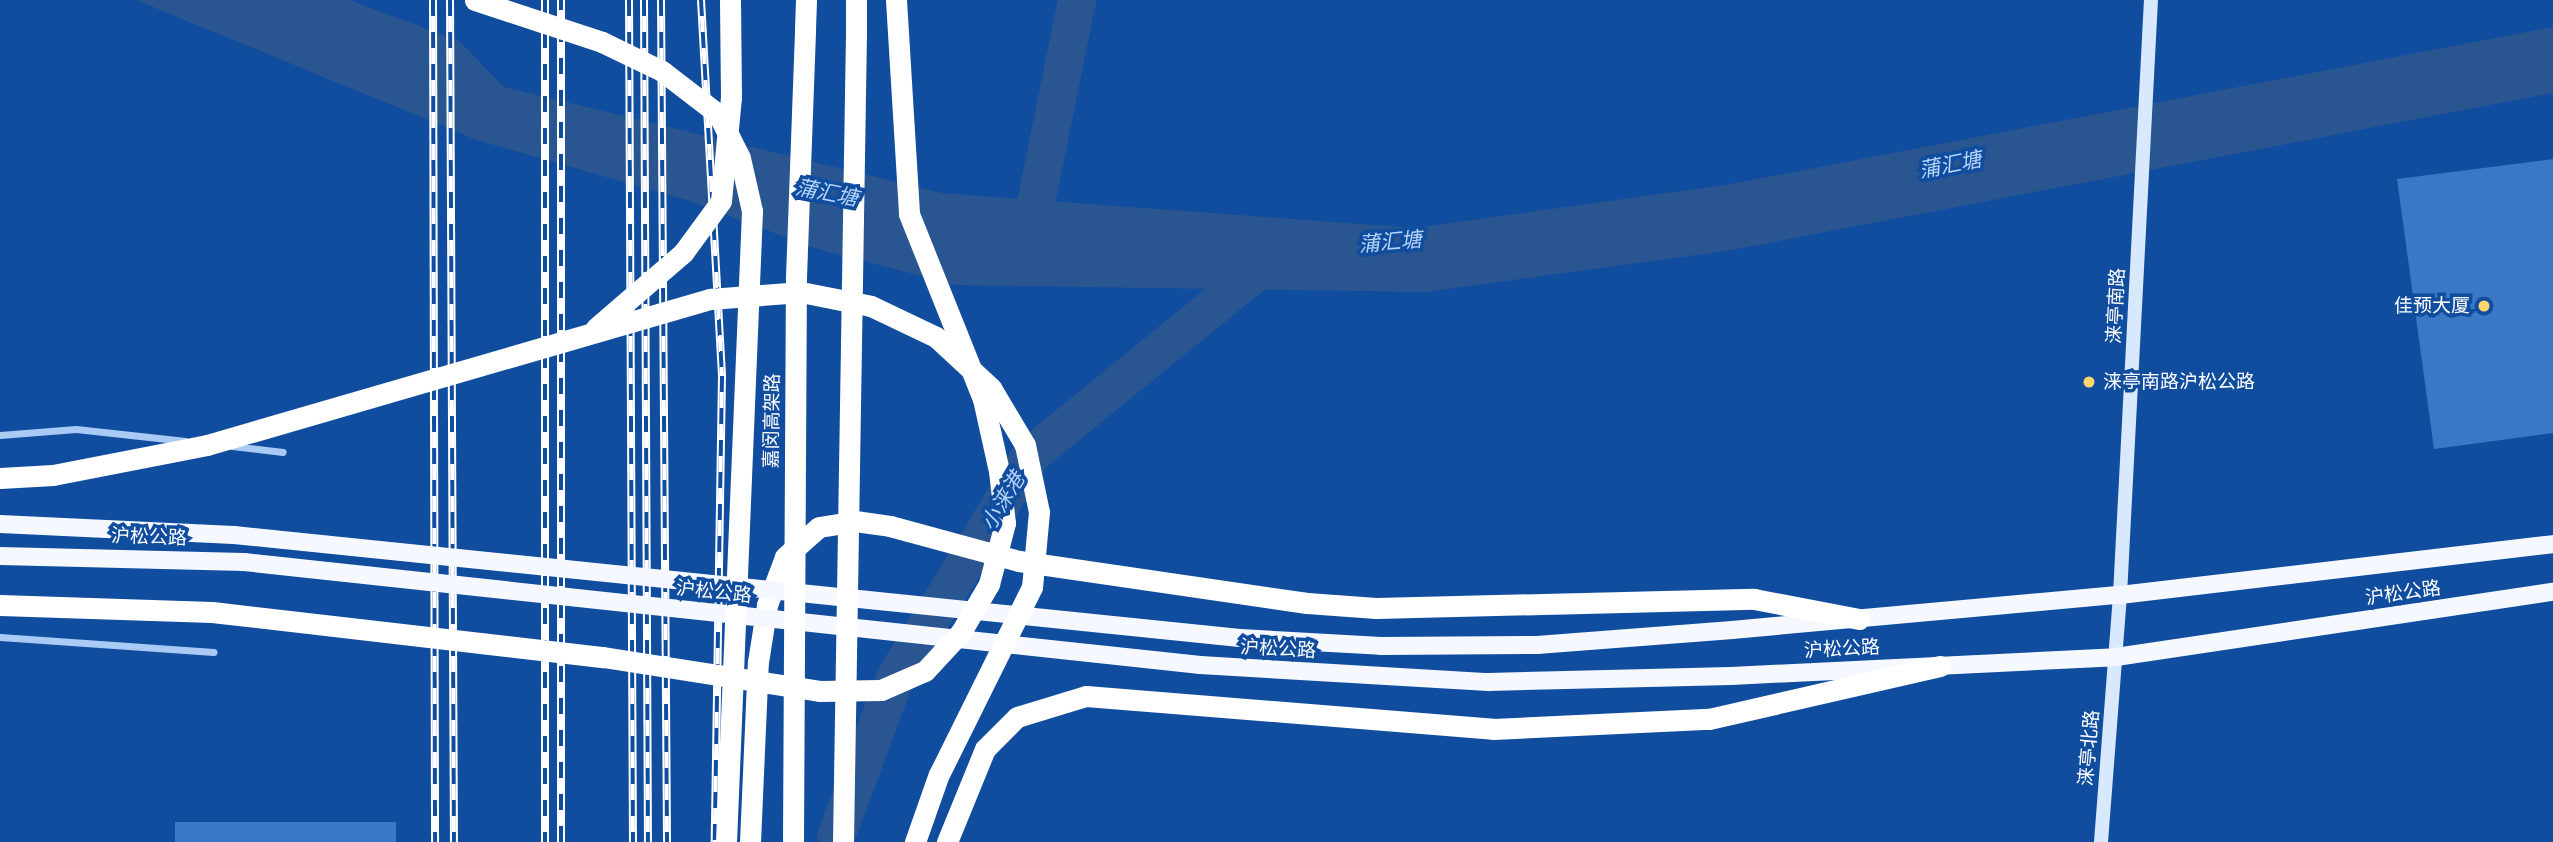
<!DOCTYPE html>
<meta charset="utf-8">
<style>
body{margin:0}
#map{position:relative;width:2553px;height:842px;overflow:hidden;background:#114d9e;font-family:"IBM Plex Sans","Noto Sans SC",sans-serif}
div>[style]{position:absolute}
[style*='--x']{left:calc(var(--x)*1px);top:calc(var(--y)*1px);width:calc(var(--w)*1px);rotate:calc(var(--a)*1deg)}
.water>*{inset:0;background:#295591}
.river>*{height:38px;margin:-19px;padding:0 19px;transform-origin:19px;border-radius:19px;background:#295591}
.building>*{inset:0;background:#3a77c5;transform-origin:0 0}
.street>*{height:7px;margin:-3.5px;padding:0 3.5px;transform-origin:3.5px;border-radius:3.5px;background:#a8caf5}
.secondary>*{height:14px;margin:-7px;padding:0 7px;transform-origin:7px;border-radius:7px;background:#d8e8fd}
.primary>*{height:18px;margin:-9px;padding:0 9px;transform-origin:9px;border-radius:9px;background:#f5f9ff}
.highway>*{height:21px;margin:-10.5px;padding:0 10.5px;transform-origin:10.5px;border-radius:10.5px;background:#fff}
.rail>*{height:8px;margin-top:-4px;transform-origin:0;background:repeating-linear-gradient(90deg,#114d9e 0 16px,#fff 0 32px);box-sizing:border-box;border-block:2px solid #fff}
.primary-bridge>*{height:18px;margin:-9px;padding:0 9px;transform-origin:9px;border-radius:9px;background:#f5f9ff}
.highway-bridge>*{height:21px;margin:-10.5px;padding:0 10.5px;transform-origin:10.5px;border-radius:10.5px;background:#fff}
.dots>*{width:19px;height:19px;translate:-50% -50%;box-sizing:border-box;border:4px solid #114d9e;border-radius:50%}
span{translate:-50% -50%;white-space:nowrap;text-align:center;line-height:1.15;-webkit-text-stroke:7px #114d9e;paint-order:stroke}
.street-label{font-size:19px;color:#fff}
.poi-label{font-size:19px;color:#fff}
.right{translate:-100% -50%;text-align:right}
.left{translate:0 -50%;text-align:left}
.water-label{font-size:21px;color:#b4d4fb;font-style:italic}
</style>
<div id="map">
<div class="water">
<i style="clip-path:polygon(136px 0,349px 0,459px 41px,504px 87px,942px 193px,1414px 228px,1725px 185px,2553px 27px,2553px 93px,1726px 251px,1426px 292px,956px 285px,814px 248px,690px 201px,477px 140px)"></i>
</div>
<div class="river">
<i style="--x:1030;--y:232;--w:237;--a:-78.5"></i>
<i style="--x:836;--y:837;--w:170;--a:-69.6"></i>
<i style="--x:895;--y:678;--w:261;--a:-58.6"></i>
<i style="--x:1031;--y:455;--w:314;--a:-39.1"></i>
</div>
<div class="building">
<i style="clip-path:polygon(2553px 159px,2553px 433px,2434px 449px,2397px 179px)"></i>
<i style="left:175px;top:822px;width:221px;height:20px"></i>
</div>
<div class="street">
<i style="--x:0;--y:435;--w:76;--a:-4.5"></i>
<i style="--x:76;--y:429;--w:110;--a:6.3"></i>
<i style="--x:232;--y:446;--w:51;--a:6.7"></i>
<i style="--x:0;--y:637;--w:214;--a:4"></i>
</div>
<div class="secondary">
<i style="--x:2101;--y:842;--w:248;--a:-85.6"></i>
<i style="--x:2120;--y:595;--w:596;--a:-87.02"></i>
</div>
<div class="primary">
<i style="--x:0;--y:524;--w:234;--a:2.7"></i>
<i style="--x:0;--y:556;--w:244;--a:1.4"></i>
<i style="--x:1732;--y:630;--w:390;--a:-5.2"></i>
<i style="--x:2120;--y:595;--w:436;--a:-6.7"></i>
<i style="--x:1731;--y:676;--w:385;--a:-2.8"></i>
<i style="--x:2116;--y:657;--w:442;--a:-8.5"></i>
</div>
<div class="highway">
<i style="--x:896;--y:0;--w:214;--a:86.5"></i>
<i style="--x:909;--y:214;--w:199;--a:68.2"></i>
<i style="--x:983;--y:399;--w:74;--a:77.5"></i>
<i style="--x:805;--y:29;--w:29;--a:-88"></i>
<i style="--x:856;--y:34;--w:34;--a:-90"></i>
<i style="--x:0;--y:605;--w:212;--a:1.9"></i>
<i style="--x:750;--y:842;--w:180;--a:-87.5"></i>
<i style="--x:758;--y:662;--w:58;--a:-81"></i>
<i style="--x:767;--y:605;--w:51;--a:-69.4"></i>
<i style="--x:785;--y:557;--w:45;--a:-41.4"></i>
<i style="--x:819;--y:527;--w:36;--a:-9"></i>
<i style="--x:855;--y:521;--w:35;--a:8"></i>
<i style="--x:890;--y:526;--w:134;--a:15.2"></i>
<i style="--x:1019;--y:561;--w:291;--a:8.3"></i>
<i style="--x:1307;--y:603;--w:69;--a:4.1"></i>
<i style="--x:1376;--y:608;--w:378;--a:-1.4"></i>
<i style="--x:1754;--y:599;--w:107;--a:10.8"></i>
<i style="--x:915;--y:842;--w:72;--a:-70.6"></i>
<i style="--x:947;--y:842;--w:100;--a:-67.8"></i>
<i style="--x:985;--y:749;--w:45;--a:-45"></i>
<i style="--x:1017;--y:717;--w:72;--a:-16.9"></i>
<i style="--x:1086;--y:696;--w:408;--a:4.6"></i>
<i style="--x:1493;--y:729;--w:216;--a:-2.7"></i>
<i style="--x:1709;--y:719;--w:237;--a:-12.9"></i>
</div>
<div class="rail">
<i style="--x:433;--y:0;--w:842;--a:89.86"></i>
<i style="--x:450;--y:0;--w:842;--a:89.73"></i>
<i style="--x:545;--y:0;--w:842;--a:90"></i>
<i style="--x:629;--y:0;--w:842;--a:89.73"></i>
<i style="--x:644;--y:0;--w:842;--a:89.73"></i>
<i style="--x:661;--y:0;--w:842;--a:89.59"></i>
<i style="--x:701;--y:0;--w:377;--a:86.8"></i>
<i style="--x:722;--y:376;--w:466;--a:90.9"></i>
<i style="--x:561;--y:842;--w:842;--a:-90"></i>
</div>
<div class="primary-bridge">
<i style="--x:234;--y:535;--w:1011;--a:5.85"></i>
<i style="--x:1240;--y:638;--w:141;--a:3.2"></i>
<i style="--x:1381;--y:646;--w:156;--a:-0.4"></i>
<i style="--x:1537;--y:645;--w:196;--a:-4.4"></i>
<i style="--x:244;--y:562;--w:962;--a:6.15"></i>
<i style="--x:1200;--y:665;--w:289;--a:3.4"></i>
<i style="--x:1488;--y:682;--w:243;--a:-1.4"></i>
</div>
<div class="highway-bridge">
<i style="--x:475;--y:0;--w:134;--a:18.3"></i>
<i style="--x:602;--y:42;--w:67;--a:25.8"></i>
<i style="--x:662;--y:71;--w:71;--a:37.5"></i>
<i style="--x:718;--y:114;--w:49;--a:63.4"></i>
<i style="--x:740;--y:158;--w:54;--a:77.2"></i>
<i style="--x:752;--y:211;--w:632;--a:92.36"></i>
<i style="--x:596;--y:328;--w:115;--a:-40.8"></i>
<i style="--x:683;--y:253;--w:64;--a:-53.8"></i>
<i style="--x:721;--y:201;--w:104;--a:-84.5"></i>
<i style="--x:731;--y:97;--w:97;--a:-90.6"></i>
<i style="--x:0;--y:478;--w:53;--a:-3.2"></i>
<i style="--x:53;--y:475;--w:157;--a:-11"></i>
<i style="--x:207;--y:445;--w:524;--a:-16.19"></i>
<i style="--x:710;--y:299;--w:91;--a:-4.4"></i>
<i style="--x:801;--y:292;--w:71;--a:11.3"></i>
<i style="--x:871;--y:306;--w:72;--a:25.5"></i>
<i style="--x:936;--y:337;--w:75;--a:42.8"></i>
<i style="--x:991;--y:388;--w:66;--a:59.2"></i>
<i style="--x:1025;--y:445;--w:68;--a:78.2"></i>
<i style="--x:1039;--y:512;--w:75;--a:95.3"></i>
<i style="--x:1032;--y:587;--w:209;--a:116.4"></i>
<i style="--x:212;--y:612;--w:394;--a:6.6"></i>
<i style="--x:603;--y:657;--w:219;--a:8.9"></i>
<i style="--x:819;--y:691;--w:62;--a:-0.9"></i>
<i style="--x:881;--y:690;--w:48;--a:-23.4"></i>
<i style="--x:925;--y:671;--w:53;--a:-47.3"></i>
<i style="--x:961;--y:632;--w:56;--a:-59.7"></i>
<i style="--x:989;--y:584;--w:63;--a:-75.3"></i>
<i style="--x:1005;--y:523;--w:52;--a:-96.6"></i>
<i style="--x:793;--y:842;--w:565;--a:-89.7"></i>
<i style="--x:796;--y:277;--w:248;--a:-87.9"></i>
<i style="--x:843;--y:842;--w:808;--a:-89.08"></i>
</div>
<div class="dots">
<i style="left:2484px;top:306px;background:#ffd66b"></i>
<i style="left:2089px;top:382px;background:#ffd66b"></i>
</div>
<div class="street-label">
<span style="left:2116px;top:306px;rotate:-87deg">涞亭南路</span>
<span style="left:772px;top:421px;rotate:-89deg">嘉闵高架路</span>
<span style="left:149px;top:537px;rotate:2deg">沪松公路</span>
<span style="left:714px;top:592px;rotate:6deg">沪松公路</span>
<span style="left:2403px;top:593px;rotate:-8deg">沪松公路</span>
<span style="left:1278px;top:649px;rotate:3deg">沪松公路</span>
<span style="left:1842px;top:649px;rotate:-3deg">沪松公路</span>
<span style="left:2089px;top:748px;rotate:-85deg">涞亭北路</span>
</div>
<div class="poi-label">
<span class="right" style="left:2470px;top:306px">佳预大厦</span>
<span class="left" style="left:2103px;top:382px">涞亭南路沪松公路</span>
</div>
<div class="water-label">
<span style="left:1950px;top:164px;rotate:-11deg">蒲汇塘</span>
<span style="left:827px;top:192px;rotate:11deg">蒲汇塘</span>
<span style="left:1390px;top:241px;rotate:-5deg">蒲汇塘</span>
<span style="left:1002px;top:501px;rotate:-59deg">小涞港</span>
</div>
</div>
